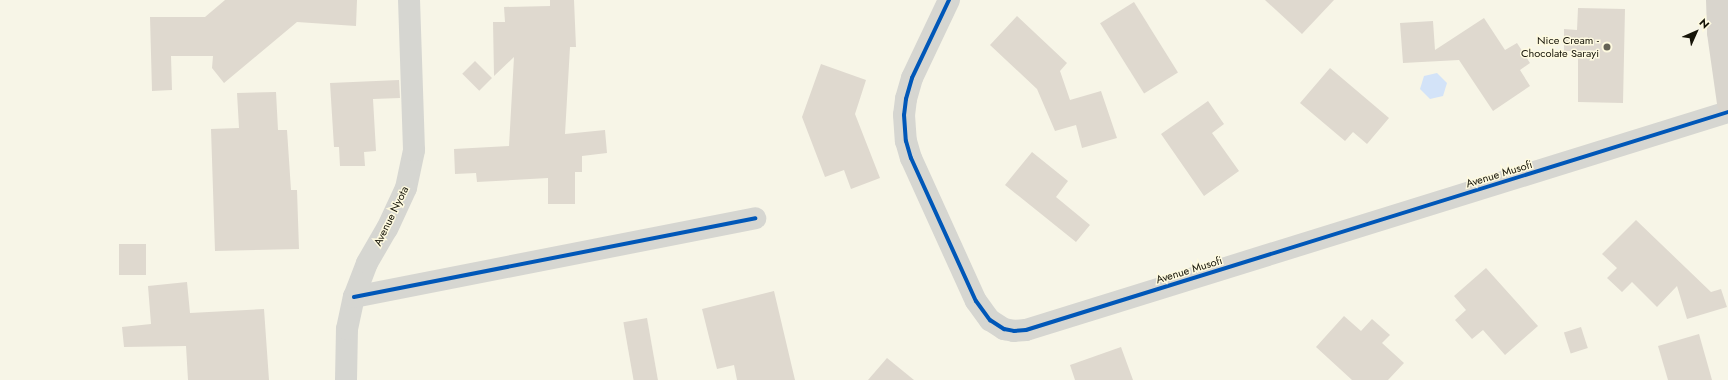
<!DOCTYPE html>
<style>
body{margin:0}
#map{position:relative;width:1728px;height:380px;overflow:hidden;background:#f7f5e7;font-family:Jost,sans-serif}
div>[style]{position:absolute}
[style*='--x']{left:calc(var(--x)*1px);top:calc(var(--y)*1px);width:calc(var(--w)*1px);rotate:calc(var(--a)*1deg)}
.water>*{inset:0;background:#d3e3f8}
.building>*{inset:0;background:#dfd9cf;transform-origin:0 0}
.minor>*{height:22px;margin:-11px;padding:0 11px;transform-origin:11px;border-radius:11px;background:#d6d6d1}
.major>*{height:22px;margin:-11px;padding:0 11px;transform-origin:11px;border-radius:11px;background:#d9d5cd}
.cycleway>*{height:4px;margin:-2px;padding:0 2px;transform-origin:2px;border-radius:2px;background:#0057b8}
.dots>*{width:11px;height:11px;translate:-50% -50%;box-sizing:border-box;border:2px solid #fefae0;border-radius:50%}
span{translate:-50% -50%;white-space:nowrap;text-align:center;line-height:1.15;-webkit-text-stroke:3px #fefae0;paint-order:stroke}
.poi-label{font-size:11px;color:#161408}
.right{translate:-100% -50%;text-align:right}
.street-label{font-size:11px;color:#161408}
.north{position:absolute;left:1676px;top:12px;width:40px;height:40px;-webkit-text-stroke:3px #fefae0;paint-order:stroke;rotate:45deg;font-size:11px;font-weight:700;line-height:16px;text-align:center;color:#161408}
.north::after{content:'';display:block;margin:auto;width:14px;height:18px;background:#161408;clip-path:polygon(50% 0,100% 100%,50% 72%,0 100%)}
</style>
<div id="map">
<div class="water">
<i style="clip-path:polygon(1437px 73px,1447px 83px,1443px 96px,1430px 99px,1420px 89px,1424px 76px)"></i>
</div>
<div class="building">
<i style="clip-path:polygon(225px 0,357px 0,356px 26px,297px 22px,224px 83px,212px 68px,213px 56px,171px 56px,172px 90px,152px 91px,150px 17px,205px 17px)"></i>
<i style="clip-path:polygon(550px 0,574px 0,576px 47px,570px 47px,565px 134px,605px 130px,607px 153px,582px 156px,582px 172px,575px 172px,575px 204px,548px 204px,548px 178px,477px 182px,476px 173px,455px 174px,454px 149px,509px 146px,514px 57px,494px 76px,493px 22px,505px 22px,504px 7px,550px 6px)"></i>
<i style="clip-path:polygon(1265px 0,1334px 0,1302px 34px)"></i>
<i style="left:1134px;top:2px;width:83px;height:40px;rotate:58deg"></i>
<i style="clip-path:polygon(1578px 8px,1625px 9px,1623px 103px,1578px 102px,1578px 51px,1564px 51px,1564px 29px,1577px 30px)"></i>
<i style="clip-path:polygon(1017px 16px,1067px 63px,1060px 71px,1070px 100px,1101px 91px,1117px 138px,1082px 148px,1076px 125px,1055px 131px,1037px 89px,990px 45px)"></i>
<i style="clip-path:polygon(1484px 18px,1505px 50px,1517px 43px,1530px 63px,1520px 70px,1530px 86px,1493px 111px,1459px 60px,1403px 63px,1400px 23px,1433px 21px,1435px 50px)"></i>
<i style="left:475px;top:61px;width:24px;height:18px;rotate:45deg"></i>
<i style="clip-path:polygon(821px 64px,866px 80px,855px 114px,880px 178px,851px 189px,844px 170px,825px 177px,802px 117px)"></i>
<i style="clip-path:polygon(1330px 68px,1389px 118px,1367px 144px,1353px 132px,1345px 141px,1300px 103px)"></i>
<i style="clip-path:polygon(399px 80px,400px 98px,373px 99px,376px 151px,364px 152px,365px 166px,340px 166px,339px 147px,334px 147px,330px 83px)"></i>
<i style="clip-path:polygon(276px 92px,278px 130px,287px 130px,291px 190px,297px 190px,299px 249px,215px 251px,211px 129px,239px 128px,237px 93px)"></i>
<i style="clip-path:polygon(1208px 101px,1224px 124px,1212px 133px,1239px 171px,1204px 196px,1161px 134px)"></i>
<i style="clip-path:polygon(1032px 152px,1068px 181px,1056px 197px,1090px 225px,1076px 242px,1005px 185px)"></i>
<i style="clip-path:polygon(1636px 220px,1711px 292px,1721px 289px,1727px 307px,1687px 319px,1677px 286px,1657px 307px,1632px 282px,1622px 292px,1607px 278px,1617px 268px,1602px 254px)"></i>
<i style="left:119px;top:244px;width:27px;height:31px"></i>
<i style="clip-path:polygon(1486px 268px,1538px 326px,1505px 355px,1483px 330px,1472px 339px,1455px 320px,1466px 310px,1454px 296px)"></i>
<i style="clip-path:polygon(187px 282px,190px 313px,264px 309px,269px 380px,188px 380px,186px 346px,124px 347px,122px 327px,151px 324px,148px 286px)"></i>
<i style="clip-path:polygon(774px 291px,795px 380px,737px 380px,734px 365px,717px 369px,702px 309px)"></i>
<i style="clip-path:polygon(1344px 316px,1361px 331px,1372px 319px,1390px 335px,1382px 343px,1404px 363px,1388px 380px,1352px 380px,1316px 347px)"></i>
<i style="left:647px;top:318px;width:63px;height:24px;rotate:80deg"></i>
<i style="left:1581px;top:327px;width:22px;height:18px;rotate:72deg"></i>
<i style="clip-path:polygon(1699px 334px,1712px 380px,1668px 380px,1658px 346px)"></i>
<i style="clip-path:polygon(1121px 347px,1133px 380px,1075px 380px,1070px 365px)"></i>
<i style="clip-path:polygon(887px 358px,914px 380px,868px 380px)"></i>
</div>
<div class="minor">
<i style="--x:949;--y:0;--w:86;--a:115.4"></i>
<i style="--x:912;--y:78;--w:22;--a:106"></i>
<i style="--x:906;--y:99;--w:16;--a:97"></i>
<i style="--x:904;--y:115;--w:26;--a:86"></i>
<i style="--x:906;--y:141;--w:18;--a:74"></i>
<i style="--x:911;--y:158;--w:157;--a:65.6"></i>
<i style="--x:976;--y:301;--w:24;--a:54"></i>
<i style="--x:990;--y:320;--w:17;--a:33"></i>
<i style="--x:1004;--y:329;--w:10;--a:11"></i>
<i style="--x:1014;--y:331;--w:12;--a:-5"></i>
<i style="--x:1026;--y:330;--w:735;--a:-17.25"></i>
<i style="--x:354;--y:297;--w:409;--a:-11.1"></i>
<i style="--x:346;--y:380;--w:51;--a:-88.9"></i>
<i style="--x:347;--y:329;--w:33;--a:-78"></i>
<i style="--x:354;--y:297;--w:36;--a:-69"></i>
<i style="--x:367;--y:263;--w:39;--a:-60"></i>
<i style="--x:387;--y:229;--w:45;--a:-65.1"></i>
<i style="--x:406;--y:188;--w:39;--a:-78"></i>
<i style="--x:414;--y:150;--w:150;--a:-91.9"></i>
</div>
<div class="major">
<i style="--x:1717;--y:0;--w:33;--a:88"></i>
<i style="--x:1718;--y:33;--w:71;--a:81.9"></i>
</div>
<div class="cycleway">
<i style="--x:949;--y:0;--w:86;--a:115.4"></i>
<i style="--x:912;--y:78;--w:22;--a:106"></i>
<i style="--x:906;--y:99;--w:16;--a:97"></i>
<i style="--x:904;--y:115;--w:26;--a:86"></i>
<i style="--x:906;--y:141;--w:18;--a:74"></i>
<i style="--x:911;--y:158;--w:157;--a:65.6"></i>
<i style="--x:976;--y:301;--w:24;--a:54"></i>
<i style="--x:990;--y:320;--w:17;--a:33"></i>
<i style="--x:1004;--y:329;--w:10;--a:11"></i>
<i style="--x:1014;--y:331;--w:12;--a:-5"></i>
<i style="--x:1026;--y:330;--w:735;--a:-17.25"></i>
<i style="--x:354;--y:297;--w:409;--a:-11.1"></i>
</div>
<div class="dots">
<i style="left:1607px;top:47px;background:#656356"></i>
</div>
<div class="poi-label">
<span class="right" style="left:1599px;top:47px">Nice Cream -<br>Chocolate Sarayi</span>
</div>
<div class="street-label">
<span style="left:1499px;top:174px;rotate:-17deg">Avenue Musofi</span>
<span style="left:391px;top:216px;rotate:-64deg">Avenue Nyota</span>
<span style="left:1189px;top:270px;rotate:-17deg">Avenue Musofi</span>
</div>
<div class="north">N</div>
</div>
